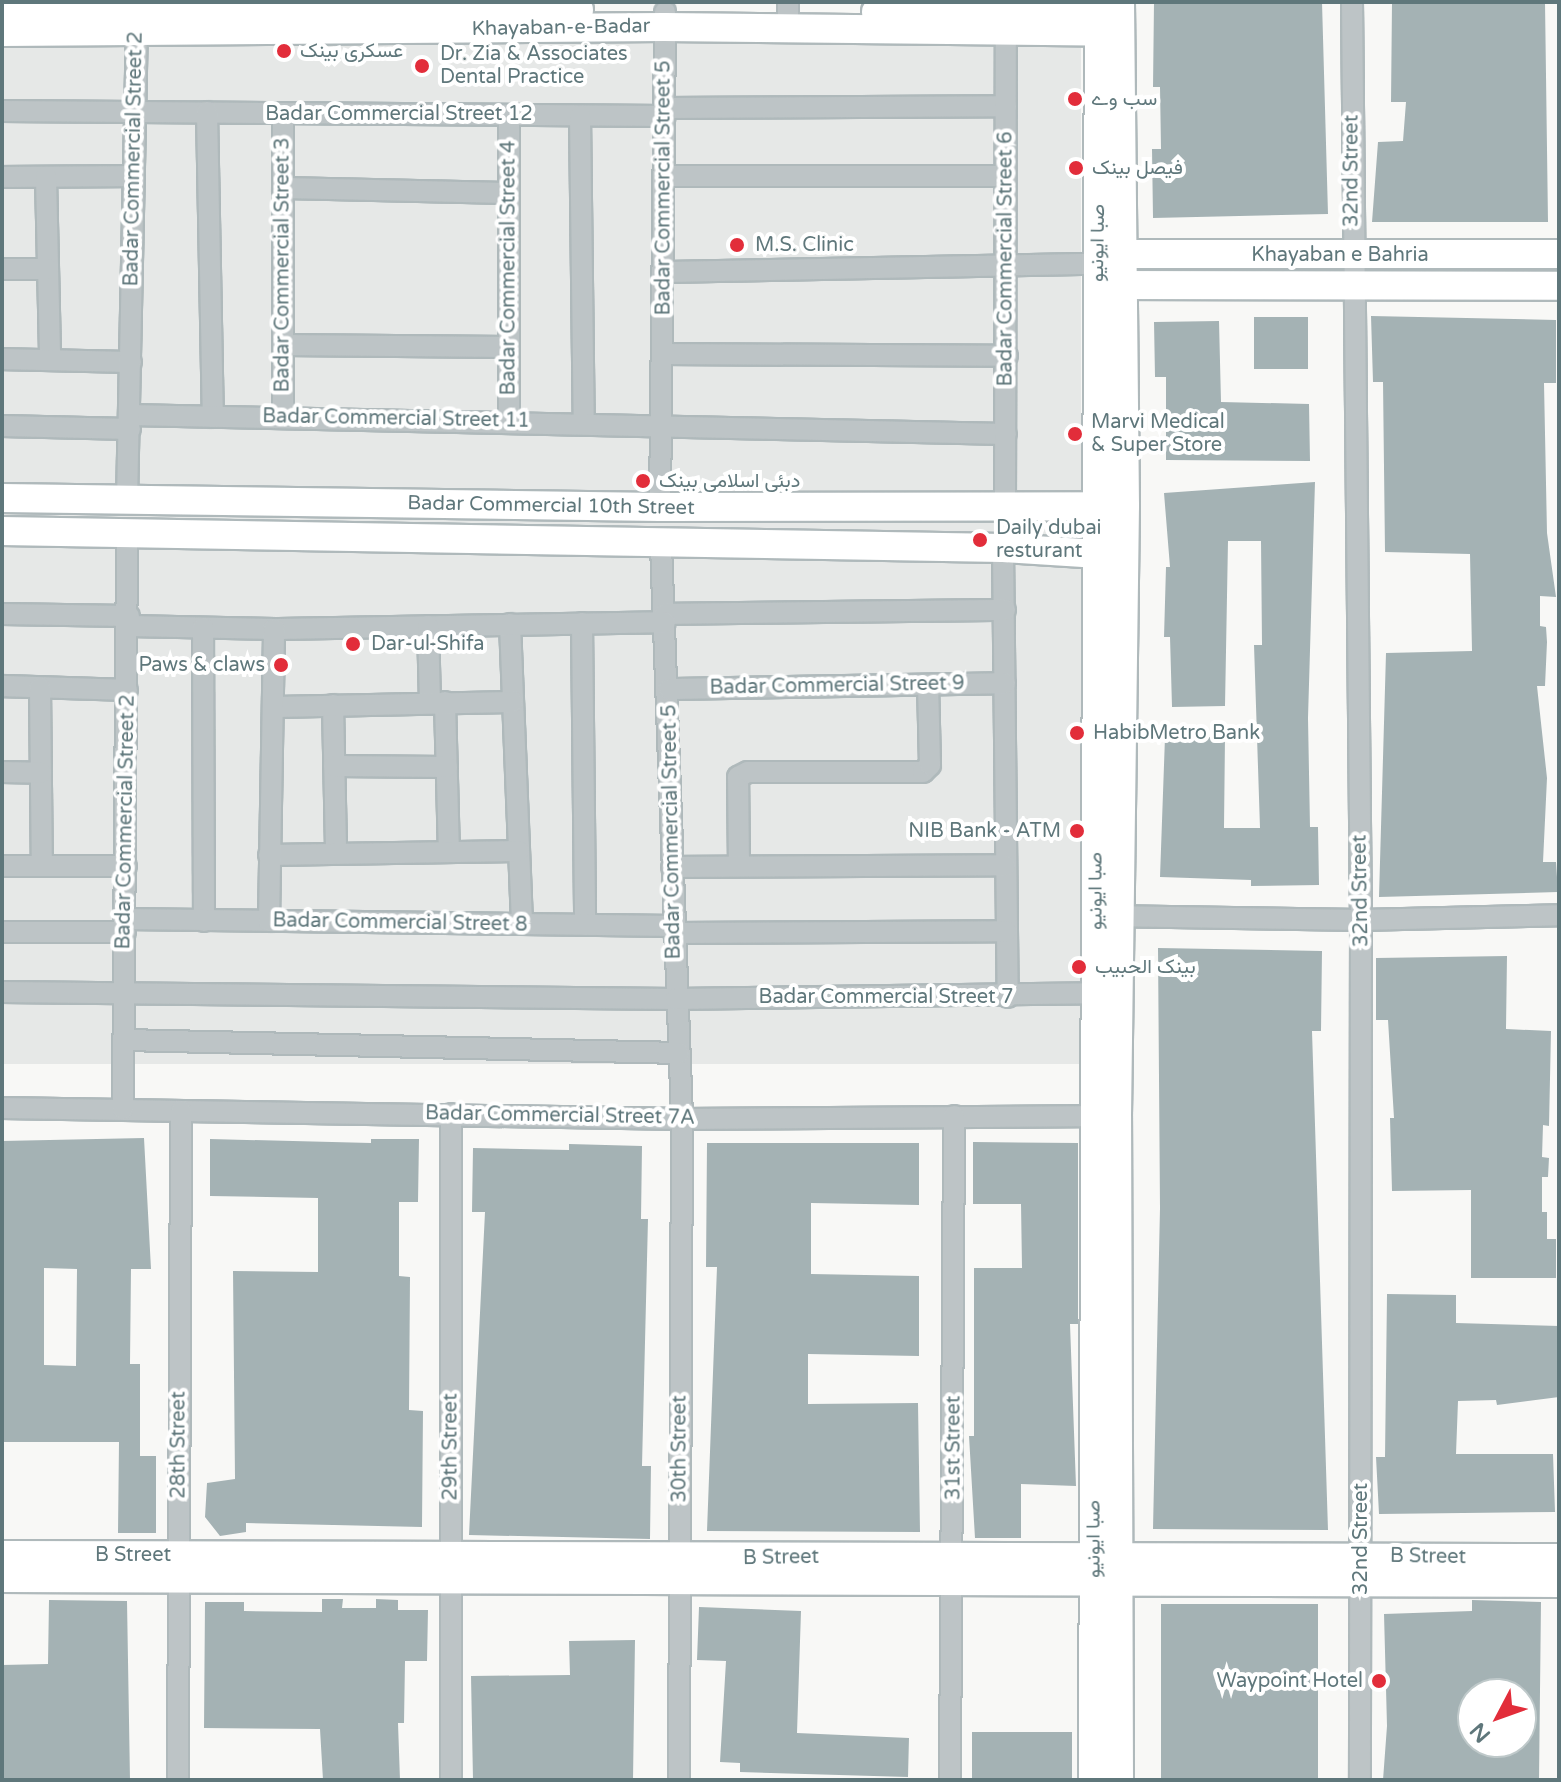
<!DOCTYPE html>
<meta charset="utf-8">
<style>
body{margin:0}
#map{position:relative;width:1561px;height:1782px;overflow:hidden;background:#f8f8f6;font-family:"Varela Round",Vazirmatn,sans-serif}
div>[style]{position:absolute}
[style*='--x']{left:calc(var(--x)*1px);top:calc(var(--y)*1px);width:calc(var(--w)*1px);rotate:calc(var(--a)*1deg)}
.built>*{inset:0;background:#e6e8e7;transform-origin:0 0}
.building>*{inset:0;background:#a4b2b4;transform-origin:0 0}
.roads{filter:drop-shadow(2px 0 #afb9bb) drop-shadow(-2px 0 #afb9bb) drop-shadow(0 2px #afb9bb) drop-shadow(0 -2px #afb9bb)}
.street>*{height:20px;margin:-10px;padding:0 10px;transform-origin:10px;border-radius:10px;background:#bdc4c6}
.secondary>*{height:28px;margin:-14px;padding:0 14px;transform-origin:14px;border-radius:14px;background:#fff}
.dots>*{width:22px;height:22px;translate:-50% -50%;box-sizing:border-box;border:4px solid #fff;border-radius:50%}
span{translate:-50% -50%;white-space:nowrap;text-align:center;line-height:1.15;-webkit-text-stroke:8px #fff;paint-order:stroke}
.street-label{font-size:20px;color:#5f777b}
.poi-label{font-size:20px;color:#5f777b}
.left{translate:0 -50%;text-align:left}
.right{translate:-100% -50%;text-align:right}
.frame{position:absolute;inset:0;border:4px solid #5f777b;pointer-events:none}
.north{position:absolute;left:1457px;top:1678px;width:80px;height:80px;box-sizing:border-box;background:#fff;border:2px solid #bfc9ca;border-radius:50%;rotate:229deg;font-size:22px;font-weight:700;line-height:32px;text-align:center;color:#5f777b}
.north::after{content:'';display:block;margin:auto;width:28px;height:36px;background:#e22d3a;clip-path:polygon(50% 0,100% 100%,50% 72%,0 100%)}
</style>
<div id="map">
<div class="built">
<i style="left:2px;top:43px;width:1079px;height:1021px"></i>
</div>
<div class="building">
<i style="clip-path:polygon(1154px 2px,1322px 2px,1328px 214px,1153px 218px,1152px 149px,1161px 149px,1160px 87px,1153px 87px)"></i>
<i style="clip-path:polygon(1392px 2px,1545px 2px,1548px 222px,1372px 222px,1378px 142px,1403px 141px,1406px 102px,1391px 102px)"></i>
<i style="clip-path:polygon(1371px 316px,1556px 320px,1556px 383px,1544px 383px,1547px 533px,1556px 597px,1540px 596px,1540px 626px,1546px 627px,1547px 642px,1545px 686px,1537px 686px,1547px 778px,1543px 862px,1556px 862px,1558px 892px,1379px 897px,1386px 653px,1472px 651px,1470px 554px,1385px 552px,1383px 382px,1373px 382px)"></i>
<i style="left:1308px;top:317px;width:52px;height:54px;rotate:90deg"></i>
<i style="clip-path:polygon(1219px 321px,1221px 402px,1309px 404px,1310px 461px,1166px 460px,1166px 377px,1155px 377px,1154px 322px)"></i>
<i style="clip-path:polygon(1315px 482px,1308px 718px,1310px 827px,1318px 827px,1319px 885px,1251px 886px,1251px 880px,1160px 877px,1165px 737px,1225px 737px,1224px 828px,1260px 828px,1254px 645px,1262px 645px,1261px 541px,1228px 541px,1225px 706px,1172px 707px,1170px 637px,1164px 637px,1166px 567px,1170px 567px,1164px 493px)"></i>
<i style="clip-path:polygon(1158px 948px,1322px 951px,1321px 1031px,1312px 1031px,1328px 1530px,1153px 1529px,1160px 1208px)"></i>
<i style="clip-path:polygon(1507px 956px,1506px 1029px,1551px 1031px,1549px 1126px,1543px 1125px,1542px 1157px,1549px 1158px,1548px 1177px,1542px 1177px,1542px 1212px,1547px 1212px,1547px 1239px,1556px 1239px,1556px 1278px,1471px 1278px,1471px 1190px,1392px 1191px,1390px 1118px,1394px 1118px,1388px 1020px,1376px 1020px,1376px 958px)"></i>
<i style="clip-path:polygon(evenodd,144px 1138px,151px 1269px,131px 1269px,130px 1364px,140px 1364px,140px 1456px,156px 1456px,156px 1533px,118px 1533px,119px 1442px,2px 1442px,2px 1141px,144px 1138px,44px 1268px,77px 1269px,76px 1366px,44px 1365px,44px 1268px)"></i>
<i style="clip-path:polygon(210px 1139px,371px 1143px,371px 1139px,419px 1139px,418px 1202px,399px 1202px,399px 1276px,410px 1277px,409px 1410px,423px 1411px,422px 1527px,246px 1523px,246px 1532px,220px 1536px,205px 1517px,207px 1483px,235px 1479px,233px 1271px,318px 1272px,318px 1198px,210px 1196px)"></i>
<i style="clip-path:polygon(973px 1142px,1078px 1143px,1078px 1324px,1070px 1324px,1076px 1486px,1021px 1484px,1021px 1538px,975px 1538px,969px 1436px,974px 1436px,974px 1268px,1022px 1268px,1021px 1204px,973px 1204px)"></i>
<i style="clip-path:polygon(707px 1143px,919px 1143px,919px 1205px,811px 1203px,811px 1274px,919px 1276px,919px 1356px,808px 1354px,808px 1404px,918px 1403px,920px 1532px,707px 1531px,717px 1267px,706px 1267px)"></i>
<i style="clip-path:polygon(569px 1144px,642px 1146px,641px 1219px,648px 1219px,642px 1466px,651px 1466px,650px 1539px,469px 1535px,485px 1212px,472px 1212px,473px 1148px,569px 1150px)"></i>
<i style="clip-path:polygon(1387px 1294px,1456px 1295px,1456px 1323px,1559px 1326px,1559px 1397px,1497px 1405px,1496px 1400px,1458px 1401px,1456px 1454px,1553px 1454px,1555px 1512px,1379px 1514px,1376px 1457px,1385px 1457px)"></i>
<i style="clip-path:polygon(322px 1599px,343px 1599px,342px 1608px,376px 1608px,376px 1599px,398px 1600px,398px 1610px,428px 1610px,427px 1661px,405px 1661px,404px 1723px,398px 1723px,400px 1780px,323px 1780px,320px 1729px,204px 1728px,205px 1602px,244px 1602px,244px 1611px,322px 1612px)"></i>
<i style="clip-path:polygon(49px 1600px,127px 1601px,130px 1780px,2px 1780px,2px 1665px,48px 1664px)"></i>
<i style="clip-path:polygon(evenodd,1472px 1600px,1541px 1602px,1539px 1780px,1383px 1780px,1387px 1726px,1384px 1614px,1472px 1611px,1472px 1600px,1473px 1694px,1521px 1694px,1521px 1742px,1473px 1742px,1473px 1694px)"></i>
<i style="left:1161px;top:1604px;width:157px;height:176px"></i>
<i style="clip-path:polygon(699px 1607px,801px 1611px,797px 1733px,909px 1738px,908px 1777px,740px 1772px,740px 1763px,720px 1762px,726px 1661px,697px 1660px)"></i>
<i style="clip-path:polygon(635px 1640px,633px 1780px,473px 1780px,471px 1676px,570px 1675px,569px 1641px)"></i>
<i style="left:972px;top:1732px;width:100px;height:48px"></i>
</div>
<div class="roads">
<div class="street">
<i style="--x:1352;--y:2;--w:918;--a:89.44"></i>
<i style="--x:1361;--y:920;--w:860;--a:90.07"></i>
<i style="--x:788;--y:27;--w:25;--a:-90"></i>
<i style="--x:665;--y:108;--w:341;--a:-0.3"></i>
<i style="--x:2;--y:111;--w:663;--a:0.43"></i>
<i style="--x:207;--y:112;--w:305;--a:88.9"></i>
<i style="--x:283;--y:113;--w:305;--a:90"></i>
<i style="--x:580;--y:116;--w:307;--a:89.3"></i>
<i style="--x:664;--y:176;--w:341;--a:0"></i>
<i style="--x:2;--y:177;--w:131;--a:-0.4"></i>
<i style="--x:46;--y:177;--w:183;--a:88.7"></i>
<i style="--x:283;--y:188;--w:225;--a:1.3"></i>
<i style="--x:2;--y:269;--w:46;--a:0"></i>
<i style="--x:663;--y:272;--w:434;--a:-1.1"></i>
<i style="--x:283;--y:345;--w:226;--a:0.5"></i>
<i style="--x:663;--y:354;--w:344;--a:0.3"></i>
<i style="--x:2;--y:359;--w:129;--a:1.3"></i>
<i style="--x:130;--y:415;--w:876;--a:1.24"></i>
<i style="--x:509;--y:421;--w:306;--a:-90"></i>
<i style="--x:2;--y:426;--w:128;--a:1.3"></i>
<i style="--x:127;--y:501;--w:483;--a:-88.8"></i>
<i style="--x:660;--y:507;--w:495;--a:-89.4"></i>
<i style="--x:1005;--y:507;--w:488;--a:-89.9"></i>
<i style="--x:661;--y:545;--w:574;--a:87.9"></i>
<i style="--x:682;--y:1119;--w:661;--a:90.26"></i>
<i style="--x:1003;--y:548;--w:449;--a:89.4"></i>
<i style="--x:2;--y:614;--w:127;--a:0.9"></i>
<i style="--x:665;--y:614;--w:340;--a:-0.7"></i>
<i style="--x:582;--y:623;--w:302;--a:89.4"></i>
<i style="--x:510;--y:624;--w:300;--a:87.7"></i>
<i style="--x:129;--y:626;--w:145;--a:1.2"></i>
<i style="--x:274;--y:629;--w:391;--a:-1"></i>
<i style="--x:428;--y:626;--w:76;--a:88.5"></i>
<i style="--x:203;--y:628;--w:293;--a:89.8"></i>
<i style="--x:2;--y:686;--w:125;--a:1.8"></i>
<i style="--x:40;--y:688;--w:178;--a:89.4"></i>
<i style="--x:669;--y:689;--w:336;--a:-1"></i>
<i style="--x:445;--y:702;--w:150;--a:88.5"></i>
<i style="--x:333;--y:705;--w:148;--a:88.8"></i>
<i style="--x:274;--y:707;--w:239;--a:-1.2"></i>
<i style="--x:334;--y:766;--w:113;--a:0.5"></i>
<i style="--x:2;--y:772;--w:39;--a:1"></i>
<i style="--x:269;--y:855;--w:250;--a:-0.9"></i>
<i style="--x:2;--y:866;--w:124;--a:0"></i>
<i style="--x:739;--y:866;--w:89;--a:-90.6"></i>
<i style="--x:738;--y:777;--w:11;--a:-27"></i>
<i style="--x:748;--y:772;--w:175;--a:0"></i>
<i style="--x:923;--y:772;--w:10;--a:-45"></i>
<i style="--x:930;--y:765;--w:80;--a:-91.4"></i>
<i style="--x:672;--y:867;--w:333;--a:-0.3"></i>
<i style="--x:1107;--y:916;--w:254;--a:0.9"></i>
<i style="--x:1361;--y:920;--w:198;--a:-1.4"></i>
<i style="--x:125;--y:919;--w:549;--a:0.73"></i>
<i style="--x:269;--y:921;--w:292;--a:-89"></i>
<i style="--x:2;--y:932;--w:123;--a:0"></i>
<i style="--x:674;--y:933;--w:332;--a:-0.3"></i>
<i style="--x:2;--y:992;--w:674;--a:0.6"></i>
<i style="--x:676;--y:999;--w:419;--a:-0.8"></i>
<i style="--x:124;--y:1040;--w:555;--a:1.34"></i>
<i style="--x:2;--y:1108;--w:680;--a:0.93"></i>
<i style="--x:682;--y:1119;--w:424;--a:-0.4"></i>
<i style="--x:123;--y:1109;--w:574;--a:-89.6"></i>
<i style="--x:178;--y:1780;--w:669;--a:-89.74"></i>
<i style="--x:451;--y:1780;--w:666;--a:-90"></i>
<i style="--x:950;--y:1780;--w:664;--a:-89.65"></i>
</div>
<div class="secondary">
<i style="--x:2;--y:9;--w:577;--a:0.1"></i>
<i style="--x:876;--y:12;--w:239;--a:0"></i>
<i style="--x:2;--y:32;--w:662;--a:-0.43"></i>
<i style="--x:664;--y:27;--w:451;--a:0.6"></i>
<i style="--x:1103;--y:254;--w:456;--a:0"></i>
<i style="--x:1104;--y:285;--w:455;--a:0.1"></i>
<i style="--x:2;--y:498;--w:658;--a:0.78"></i>
<i style="--x:660;--y:507;--w:457;--a:-0.1"></i>
<i style="--x:2;--y:531;--w:1001;--a:0.97"></i>
<i style="--x:1003;--y:548;--w:112;--a:3.6"></i>
<i style="--x:2;--y:1555;--w:1557;--a:0.11"></i>
<i style="--x:2;--y:1578;--w:1557;--a:0.18"></i>
<i style="--x:1093;--y:1780;--w:1778;--a:-89.81"></i>
<i style="--x:1119;--y:1780;--w:664;--a:-90.17"></i>
<i style="--x:1117;--y:1116;--w:610;--a:-89.25"></i>
<i style="--x:1125;--y:506;--w:504;--a:-90.57"></i>
</div>
</div>
<div class="dots">
<i style="left:284px;top:51px;background:#e22d3a"></i>
<i style="left:422px;top:66px;background:#e22d3a"></i>
<i style="left:1075px;top:99px;background:#e22d3a"></i>
<i style="left:1076px;top:168px;background:#e22d3a"></i>
<i style="left:737px;top:245px;background:#e22d3a"></i>
<i style="left:1075px;top:434px;background:#e22d3a"></i>
<i style="left:643px;top:481px;background:#e22d3a"></i>
<i style="left:980px;top:540px;background:#e22d3a"></i>
<i style="left:353px;top:644px;background:#e22d3a"></i>
<i style="left:281px;top:665px;background:#e22d3a"></i>
<i style="left:1077px;top:733px;background:#e22d3a"></i>
<i style="left:1077px;top:831px;background:#e22d3a"></i>
<i style="left:1079px;top:967px;background:#e22d3a"></i>
<i style="left:1379px;top:1681px;background:#e22d3a"></i>
</div>
<div class="street-label">
<span style="left:561px;top:28px;rotate:-1deg">Khayaban-e-Badar</span>
<span style="left:399px;top:114px">Badar Commercial Street 12</span>
<span style="left:134px;top:159px;rotate:-89deg">Badar Commercial Street 2</span>
<span style="left:1352px;top:171px;rotate:-90deg">32nd Street</span>
<span style="left:664px;top:188px;rotate:-90deg">Badar Commercial Street 5</span>
<span style="left:1098px;top:243px;rotate:-89deg">صبا ایونیو</span>
<span style="left:1340px;top:255px">Khayaban e Bahria</span>
<span style="left:1006px;top:259px;rotate:-90deg">Badar Commercial Street 6</span>
<span style="left:283px;top:265px;rotate:-90deg">Badar Commercial Street 3</span>
<span style="left:509px;top:268px;rotate:-90deg">Badar Commercial Street 4</span>
<span style="left:396px;top:419px;rotate:1deg">Badar Commercial Street 11</span>
<span style="left:551px;top:506px;rotate:1deg">Badar Commercial 10th Street</span>
<span style="left:837px;top:686px;rotate:-1deg">Badar Commercial Street 9</span>
<span style="left:126px;top:822px;rotate:-89deg">Badar Commercial Street 2</span>
<span style="left:672px;top:832px;rotate:-91deg">Badar Commercial Street 5</span>
<span style="left:1096px;top:891px;rotate:-90deg">صبا ایونیو</span>
<span style="left:1361px;top:891px;rotate:-91deg">32nd Street</span>
<span style="left:400px;top:923px;rotate:1deg">Badar Commercial Street 8</span>
<span style="left:886px;top:997px">Badar Commercial Street 7</span>
<span style="left:560px;top:1116px;rotate:1deg">Badar Commercial Street 7A</span>
<span style="left:179px;top:1445px;rotate:-90deg">28th Street</span>
<span style="left:451px;top:1447px;rotate:-90deg">29th Street</span>
<span style="left:954px;top:1448px;rotate:-90deg">31st Street</span>
<span style="left:680px;top:1449px;rotate:-90deg">30th Street</span>
<span style="left:1094px;top:1539px;rotate:-90deg">صبا ایونیو</span>
<span style="left:1361px;top:1539px;rotate:-90deg">32nd Street</span>
<span style="left:133px;top:1555px">B Street</span>
<span style="left:1428px;top:1557px;rotate:1deg">B Street</span>
<span style="left:781px;top:1558px;rotate:-1deg">B Street</span>
</div>
<div class="poi-label">
<span class="left" style="left:300px;top:51px">عسکری بینک</span>
<span class="left" style="left:440px;top:66px">Dr. Zia &amp; Associates<br>Dental Practice</span>
<span class="left" style="left:1091px;top:99px">سب وے</span>
<span class="left" style="left:1092px;top:168px">فیصل بینک</span>
<span class="left" style="left:755px;top:245px">M.S. Clinic</span>
<span class="left" style="left:1091px;top:434px">Marvi Medical<br>&amp; Super Store</span>
<span class="left" style="left:659px;top:481px">دبئی اسلامی بینک</span>
<span class="left" style="left:996px;top:540px">Daily dubai<br>resturant</span>
<span class="left" style="left:371px;top:644px">Dar-ul-Shifa</span>
<span class="right" style="left:265px;top:665px">Paws &amp; claws</span>
<span class="left" style="left:1093px;top:733px">HabibMetro Bank</span>
<span class="right" style="left:1061px;top:831px">NIB Bank - ATM</span>
<span class="left" style="left:1095px;top:967px">بينک الحبيب</span>
<span class="right" style="left:1363px;top:1681px">Waypoint Hotel</span>
</div>
<div class="frame"></div>
<div class="north">N</div>
</div>
